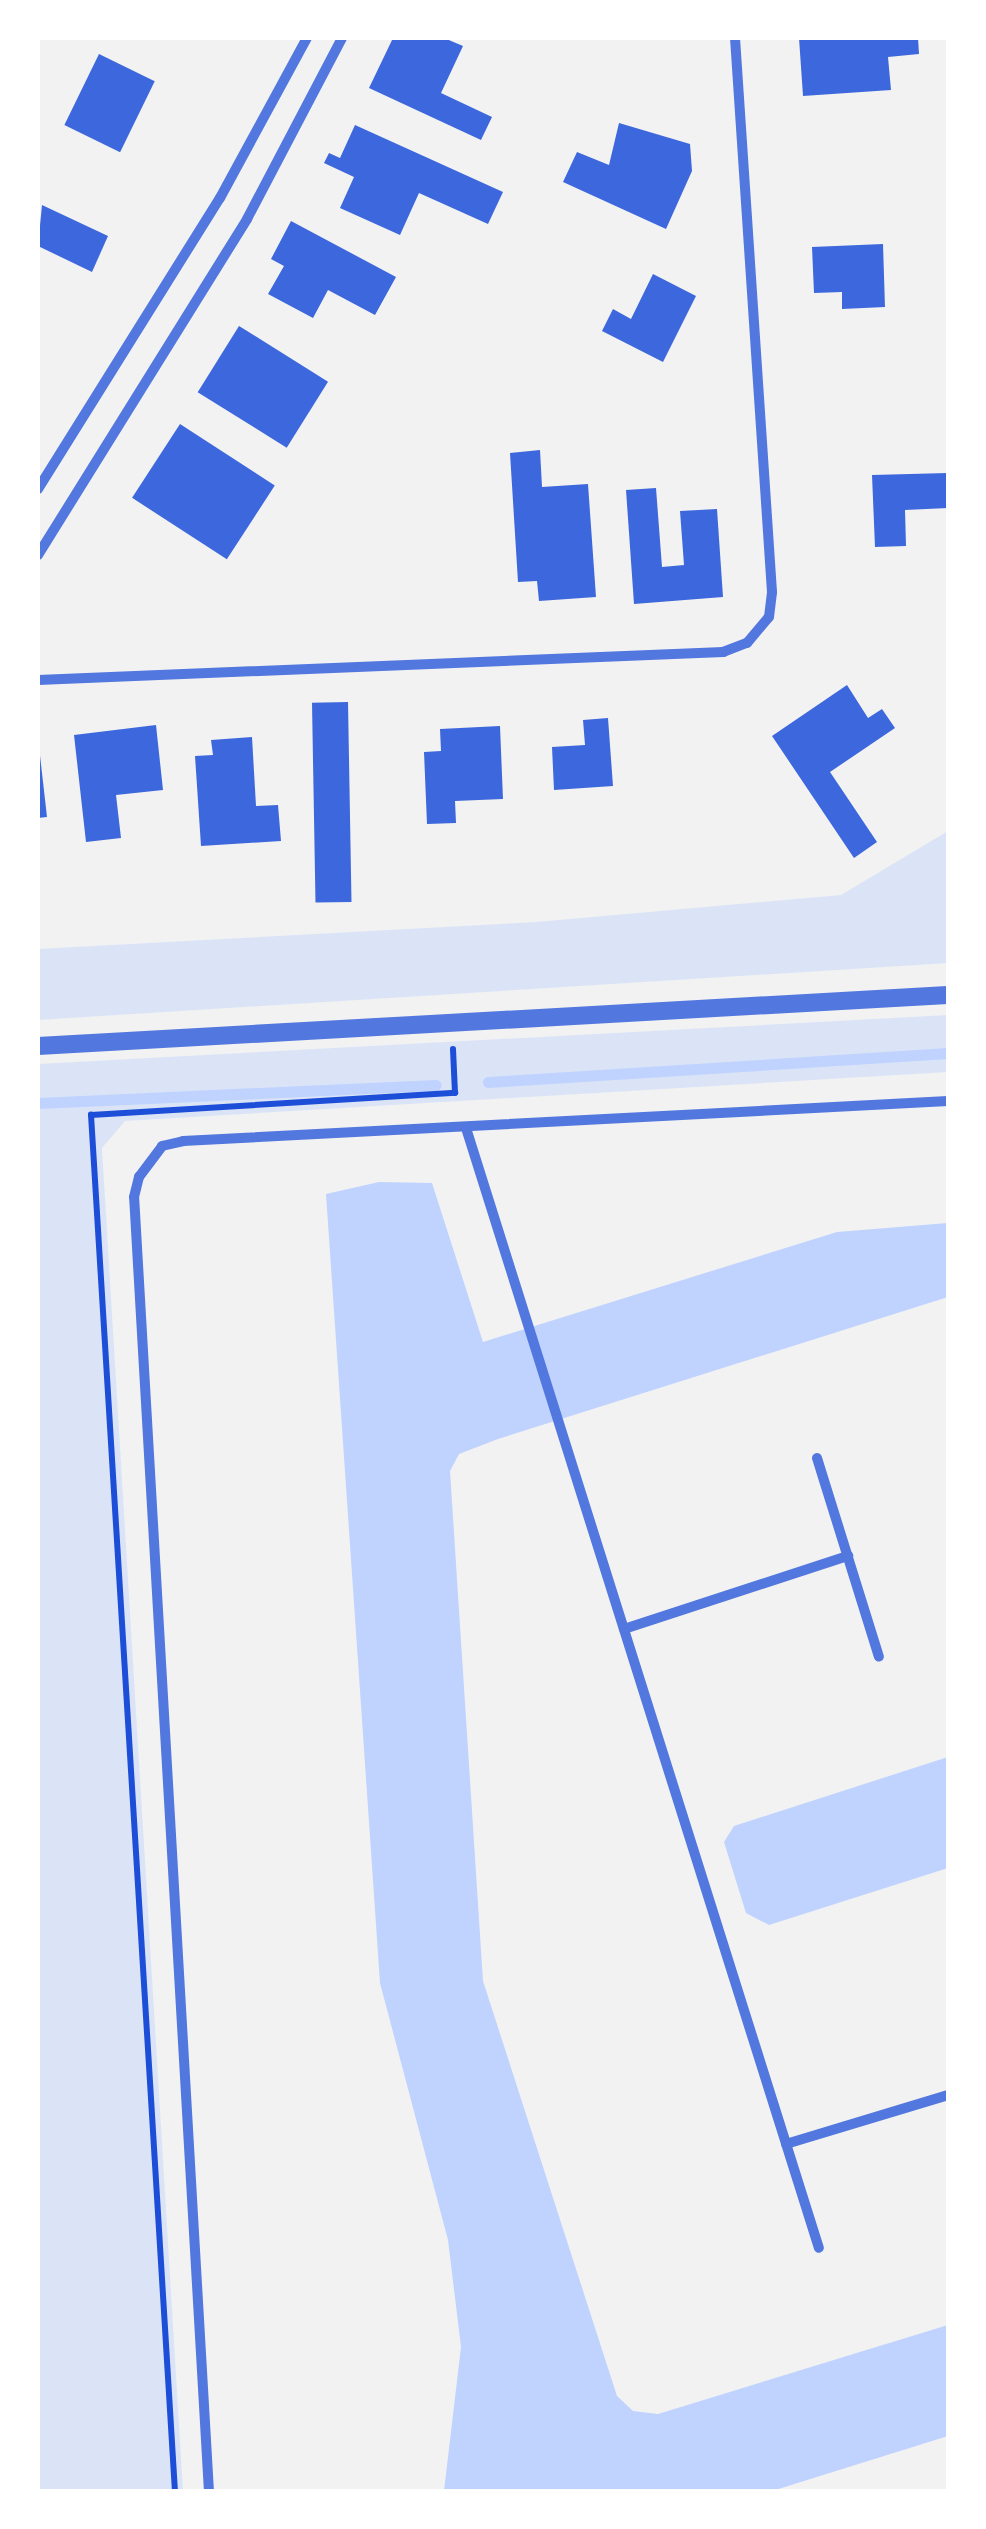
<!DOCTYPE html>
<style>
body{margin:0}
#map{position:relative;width:986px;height:2529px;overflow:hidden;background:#f2f2f2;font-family:Overpass,sans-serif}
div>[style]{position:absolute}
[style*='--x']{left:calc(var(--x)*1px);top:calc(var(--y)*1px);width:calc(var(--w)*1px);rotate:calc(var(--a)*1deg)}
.green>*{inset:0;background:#dbe4f7}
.water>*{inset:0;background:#bfd3fe}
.stream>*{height:11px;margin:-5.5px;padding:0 5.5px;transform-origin:5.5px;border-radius:5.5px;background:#bfd3fe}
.building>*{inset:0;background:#3d67dc;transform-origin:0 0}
.path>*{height:6px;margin:-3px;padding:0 3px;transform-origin:3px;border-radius:3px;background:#1d4ed8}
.minor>*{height:10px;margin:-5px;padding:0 5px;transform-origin:5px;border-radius:5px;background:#5277de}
.tertiary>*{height:18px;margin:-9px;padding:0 9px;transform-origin:9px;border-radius:9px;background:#5277de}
span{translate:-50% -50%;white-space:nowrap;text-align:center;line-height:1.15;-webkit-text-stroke:9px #fff;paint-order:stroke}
.frame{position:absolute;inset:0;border:40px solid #fff;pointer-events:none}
</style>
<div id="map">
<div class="green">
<i style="clip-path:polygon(948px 831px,948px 963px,38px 1020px,38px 949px,536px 922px,841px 895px)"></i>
<i style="clip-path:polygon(948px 1015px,948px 1072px,125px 1121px,102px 1148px,183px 2491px,38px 2492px,38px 1064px)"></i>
</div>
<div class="water">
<i style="clip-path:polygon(379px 1182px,432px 1183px,483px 1342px,837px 1232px,948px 1223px,948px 1297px,498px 1439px,459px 1454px,450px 1471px,483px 1981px,617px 2396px,633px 2411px,658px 2414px,948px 2325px,948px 2436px,772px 2491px,444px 2491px,461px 2347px,448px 2240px,380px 1983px,326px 1194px)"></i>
<i style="clip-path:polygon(948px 1757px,948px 1868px,769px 1925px,746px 1913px,724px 1842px,734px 1826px)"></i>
</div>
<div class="stream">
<i style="--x:488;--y:1082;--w:461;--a:-3.6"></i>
<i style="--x:38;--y:1103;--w:398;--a:-2.6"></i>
</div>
<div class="building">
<i style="clip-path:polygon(393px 38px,444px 38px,463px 46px,441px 93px,492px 117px,481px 140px,369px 88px)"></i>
<i style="clip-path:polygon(799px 38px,918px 38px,919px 54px,888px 57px,891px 90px,803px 96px)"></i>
<i style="left:99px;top:54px;width:62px;height:79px;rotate:26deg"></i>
<i style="clip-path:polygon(619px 123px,690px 144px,692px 171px,666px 229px,563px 182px,577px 152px,609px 165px)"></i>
<i style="clip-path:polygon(355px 125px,503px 192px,488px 224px,419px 193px,400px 235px,340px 208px,354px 177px,324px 163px,329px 153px,340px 158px)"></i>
<i style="clip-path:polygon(42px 205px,108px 236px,92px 272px,38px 246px)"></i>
<i style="clip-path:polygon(291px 221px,396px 277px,375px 315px,328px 290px,313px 318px,268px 294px,284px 266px,271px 259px)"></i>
<i style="clip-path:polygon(883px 244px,885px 307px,842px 309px,842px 292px,814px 293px,812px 247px)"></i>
<i style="clip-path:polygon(653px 274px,696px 296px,663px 362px,602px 331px,613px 309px,631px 319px)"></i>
<i style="left:239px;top:326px;width:105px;height:78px;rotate:32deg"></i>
<i style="left:180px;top:424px;width:113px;height:88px;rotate:33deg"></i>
<i style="clip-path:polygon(540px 450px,542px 487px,588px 484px,596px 597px,539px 601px,537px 581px,518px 582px,510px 453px)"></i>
<i style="clip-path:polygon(948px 473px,948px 508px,905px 510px,906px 546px,875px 547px,872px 475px)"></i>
<i style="clip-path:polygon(656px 488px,662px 567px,684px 565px,680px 511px,717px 509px,723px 597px,634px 604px,626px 490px)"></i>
<i style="clip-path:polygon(847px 685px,868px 718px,882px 709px,895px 728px,830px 772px,877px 842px,854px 858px,772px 736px)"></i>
<i style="left:348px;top:702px;width:200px;height:36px;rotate:89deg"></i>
<i style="clip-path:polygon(608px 718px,613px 786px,554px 790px,552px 747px,585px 745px,583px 720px)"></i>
<i style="clip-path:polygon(156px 725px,163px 790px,116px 795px,121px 838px,86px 842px,74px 735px)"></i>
<i style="clip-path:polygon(500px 726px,503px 799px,455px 801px,456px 823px,427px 824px,424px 752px,441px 751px,440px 729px)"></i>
<i style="clip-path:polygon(252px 737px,256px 806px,278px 805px,281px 841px,201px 846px,195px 756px,213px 755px,211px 740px)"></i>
<i style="clip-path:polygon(38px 738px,47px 817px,38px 818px)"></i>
</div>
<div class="path">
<i style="--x:175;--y:2492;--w:1380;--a:-93.49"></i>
<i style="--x:91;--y:1115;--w:365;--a:-3.5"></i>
<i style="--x:455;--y:1093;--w:44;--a:-92.6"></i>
</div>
<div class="minor">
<i style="--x:38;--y:489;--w:343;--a:-58"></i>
<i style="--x:220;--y:198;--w:182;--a:-61.5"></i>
<i style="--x:38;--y:555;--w:396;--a:-58.1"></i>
<i style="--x:247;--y:219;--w:204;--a:-62.3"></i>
<i style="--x:38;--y:680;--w:686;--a:-2.34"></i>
<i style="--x:723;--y:652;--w:26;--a:-21"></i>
<i style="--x:747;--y:643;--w:34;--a:-50"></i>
<i style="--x:769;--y:617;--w:25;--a:-83"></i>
<i style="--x:772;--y:592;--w:555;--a:-93.82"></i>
<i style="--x:466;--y:1128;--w:1174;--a:72.51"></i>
<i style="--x:817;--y:1458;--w:208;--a:72.7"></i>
<i style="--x:624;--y:1629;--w:236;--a:-18.1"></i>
<i style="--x:786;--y:2144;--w:169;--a:-16.8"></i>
<i style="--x:209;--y:2492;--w:1297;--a:-93.31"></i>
<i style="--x:134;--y:1197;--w:21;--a:-76"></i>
<i style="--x:139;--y:1177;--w:39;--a:-53"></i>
<i style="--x:162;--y:1146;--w:22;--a:-13"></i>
<i style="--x:183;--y:1141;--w:766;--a:-2.99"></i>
</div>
<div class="tertiary">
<i style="--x:38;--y:1046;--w:911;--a:-3.21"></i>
</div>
<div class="frame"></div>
</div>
